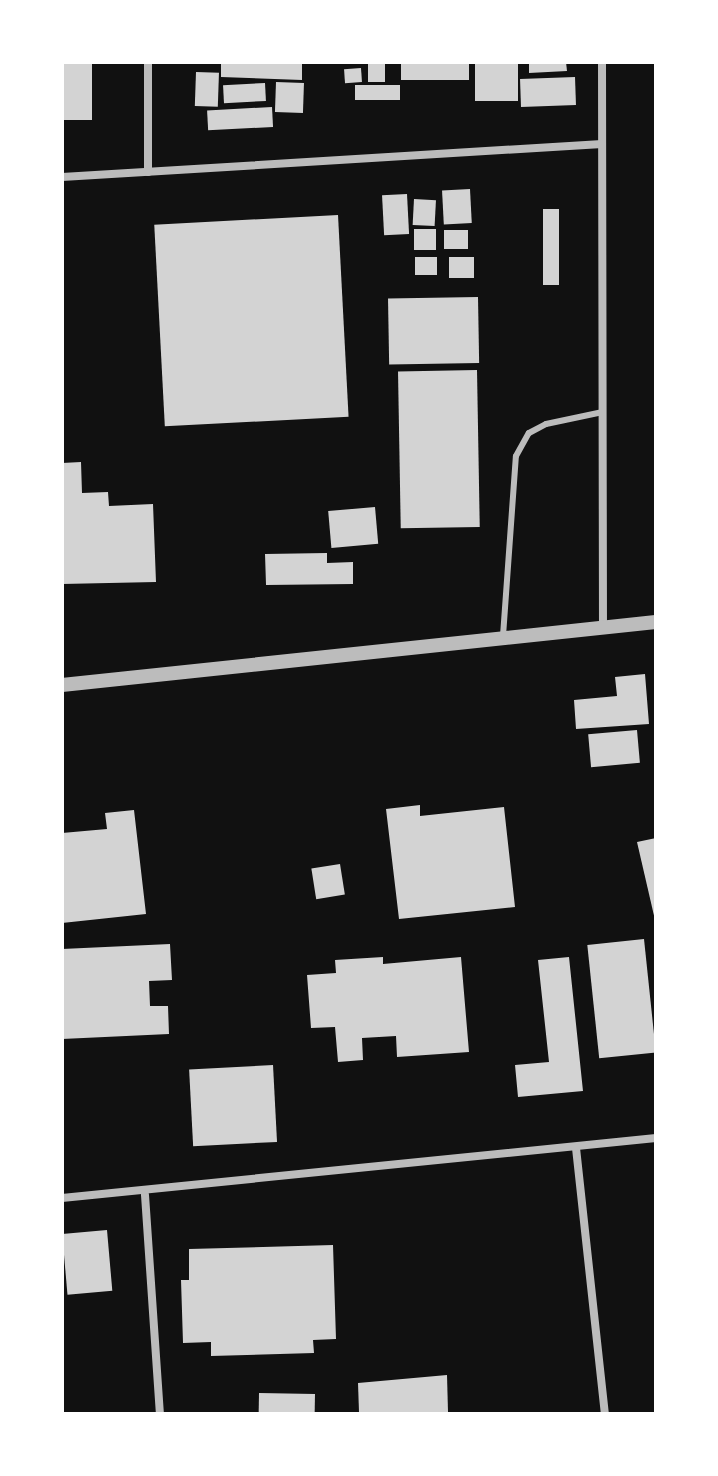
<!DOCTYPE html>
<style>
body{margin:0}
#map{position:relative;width:718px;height:1476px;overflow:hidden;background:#111;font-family:Raleway,sans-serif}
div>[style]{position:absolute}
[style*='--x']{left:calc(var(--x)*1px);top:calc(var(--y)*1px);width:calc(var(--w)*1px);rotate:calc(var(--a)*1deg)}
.building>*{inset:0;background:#d3d3d3;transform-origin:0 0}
.service>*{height:6px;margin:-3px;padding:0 3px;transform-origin:3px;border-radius:3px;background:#bcbcbc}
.minor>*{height:8px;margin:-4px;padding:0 4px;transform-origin:4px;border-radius:4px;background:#bcbcbc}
.tertiary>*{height:14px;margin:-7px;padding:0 7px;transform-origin:7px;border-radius:7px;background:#bcbcbc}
span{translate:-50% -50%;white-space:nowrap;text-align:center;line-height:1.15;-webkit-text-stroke:8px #fff;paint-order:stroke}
.frame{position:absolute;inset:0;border:64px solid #fff;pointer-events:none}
</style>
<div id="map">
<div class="building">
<i style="left:62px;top:62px;width:30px;height:58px"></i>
<i style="clip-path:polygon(221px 62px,302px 62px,302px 80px,221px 77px)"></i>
<i style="left:368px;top:62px;width:17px;height:20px"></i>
<i style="left:401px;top:62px;width:68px;height:18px"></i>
<i style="left:475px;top:62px;width:43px;height:39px"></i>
<i style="clip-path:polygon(529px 62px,566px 62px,567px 71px,529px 73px)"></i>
<i style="left:361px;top:68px;width:14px;height:17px;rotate:86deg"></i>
<i style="left:196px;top:72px;width:23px;height:34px;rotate:2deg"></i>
<i style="left:575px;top:77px;width:28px;height:55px;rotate:88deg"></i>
<i style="left:276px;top:82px;width:28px;height:30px;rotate:2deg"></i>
<i style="left:265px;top:83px;width:18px;height:42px;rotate:87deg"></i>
<i style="left:355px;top:85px;width:45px;height:15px"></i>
<i style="left:272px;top:107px;width:20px;height:65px;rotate:87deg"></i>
<i style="left:470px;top:189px;width:34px;height:28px;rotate:87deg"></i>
<i style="left:407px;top:194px;width:40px;height:25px;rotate:87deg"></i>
<i style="left:414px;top:199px;width:22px;height:26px;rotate:3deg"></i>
<i style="left:543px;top:209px;width:16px;height:76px"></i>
<i style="left:338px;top:215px;width:202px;height:184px;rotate:87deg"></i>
<i style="left:436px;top:229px;width:21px;height:22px;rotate:90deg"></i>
<i style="left:468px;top:230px;width:19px;height:24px;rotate:90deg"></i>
<i style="left:415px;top:257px;width:22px;height:18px"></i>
<i style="left:449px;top:257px;width:25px;height:21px"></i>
<i style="left:478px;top:297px;width:66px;height:90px;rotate:89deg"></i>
<i style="left:477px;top:370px;width:157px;height:79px;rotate:89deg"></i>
<i style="clip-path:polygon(81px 462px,82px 493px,108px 492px,109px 506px,153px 504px,156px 582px,62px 584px,62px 463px)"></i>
<i style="left:375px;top:507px;width:37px;height:47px;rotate:85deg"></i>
<i style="clip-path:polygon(327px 553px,327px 563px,353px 562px,353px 584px,266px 585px,265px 554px)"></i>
<i style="clip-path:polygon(645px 674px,649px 724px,576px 729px,574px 700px,617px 696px,615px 677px)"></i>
<i style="left:637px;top:730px;width:33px;height:49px;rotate:85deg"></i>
<i style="clip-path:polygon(420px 805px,420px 816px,504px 807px,515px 907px,399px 919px,386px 809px)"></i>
<i style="clip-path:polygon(134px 810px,146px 914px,62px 923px,62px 833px,107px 829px,105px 813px)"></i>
<i style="clip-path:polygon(656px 838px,656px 920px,655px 920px,637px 842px)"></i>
<i style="left:340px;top:864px;width:31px;height:29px;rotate:81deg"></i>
<i style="left:644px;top:939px;width:114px;height:57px;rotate:84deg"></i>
<i style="clip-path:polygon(170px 944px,172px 980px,149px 981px,150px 1006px,168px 1006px,169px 1034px,62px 1039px,62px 949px)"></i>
<i style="clip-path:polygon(383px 957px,383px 964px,461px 957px,469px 1052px,397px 1057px,396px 1036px,362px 1038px,363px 1060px,338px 1062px,335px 1027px,311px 1028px,307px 975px,336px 973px,335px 960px)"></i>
<i style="clip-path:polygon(569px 957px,583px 1091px,518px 1097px,515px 1065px,549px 1062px,538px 960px)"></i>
<i style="left:273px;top:1065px;width:77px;height:84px;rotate:87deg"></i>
<i style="left:107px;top:1230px;width:61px;height:45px;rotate:85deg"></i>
<i style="clip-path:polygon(333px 1245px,336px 1339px,313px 1340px,314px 1353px,211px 1356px,211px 1342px,183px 1343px,181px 1280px,189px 1280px,189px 1249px)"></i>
<i style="clip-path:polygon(447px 1375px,448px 1412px,359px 1412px,358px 1383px)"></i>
<i style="left:259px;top:1393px;width:56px;height:21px;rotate:1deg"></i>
</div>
<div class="service">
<i style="--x:503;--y:636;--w:180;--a:-85.9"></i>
<i style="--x:516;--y:456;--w:26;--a:-61"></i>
<i style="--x:529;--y:433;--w:19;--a:-28"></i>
<i style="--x:546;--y:424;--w:58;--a:-11.9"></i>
</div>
<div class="minor">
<i style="--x:148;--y:62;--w:110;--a:90"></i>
<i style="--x:602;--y:62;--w:564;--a:89.9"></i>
<i style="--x:62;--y:177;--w:541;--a:-3.5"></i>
<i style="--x:576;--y:1148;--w:268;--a:83.8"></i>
<i style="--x:145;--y:1195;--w:220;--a:86.1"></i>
<i style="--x:62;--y:1198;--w:597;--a:-5.77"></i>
</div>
<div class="tertiary">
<i style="--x:62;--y:685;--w:597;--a:-6.05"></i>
</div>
<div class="frame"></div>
</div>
